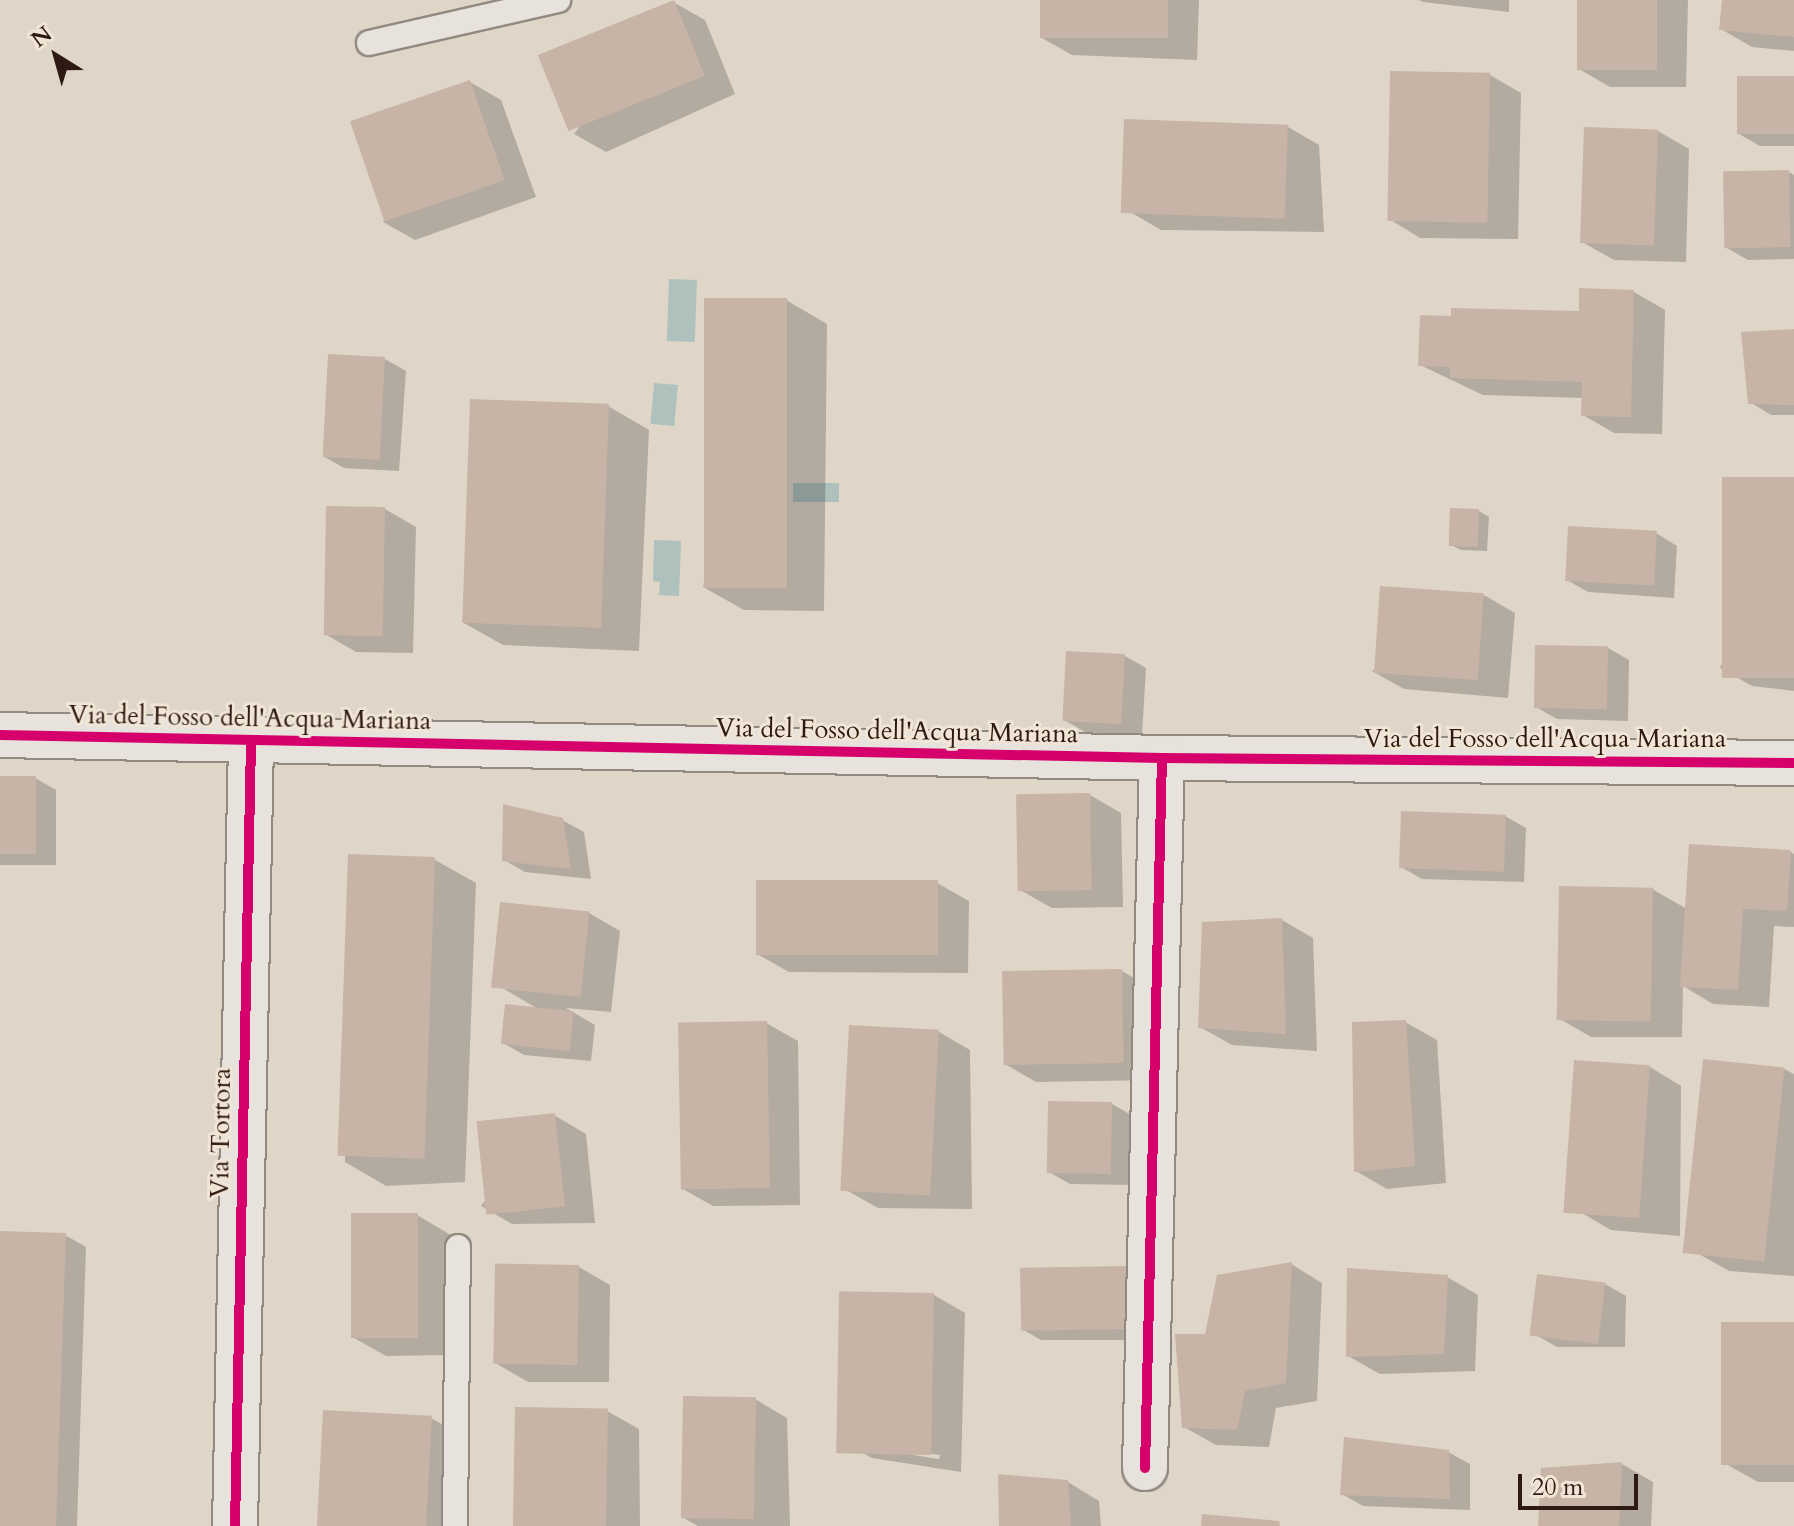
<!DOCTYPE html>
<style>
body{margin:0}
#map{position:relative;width:1794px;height:1526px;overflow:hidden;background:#e0d6c8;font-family:Cardo,serif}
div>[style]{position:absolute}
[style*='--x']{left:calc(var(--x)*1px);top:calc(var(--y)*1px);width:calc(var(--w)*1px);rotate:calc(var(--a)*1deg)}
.water>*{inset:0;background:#afc1bd;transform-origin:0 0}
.shadow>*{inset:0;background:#0003}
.building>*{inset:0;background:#c7b4a7;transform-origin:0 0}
.roads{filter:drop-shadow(2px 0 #928a81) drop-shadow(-2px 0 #928a81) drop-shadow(0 2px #928a81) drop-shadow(0 -2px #928a81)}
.lane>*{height:24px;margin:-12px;padding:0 12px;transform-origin:12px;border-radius:12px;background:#e7e2db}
.street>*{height:44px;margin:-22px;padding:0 22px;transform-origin:22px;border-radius:22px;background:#e7e2db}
.cycleway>*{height:10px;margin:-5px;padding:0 5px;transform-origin:5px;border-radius:5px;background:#d6006c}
span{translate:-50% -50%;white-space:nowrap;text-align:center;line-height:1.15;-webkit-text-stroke:6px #f1e6d5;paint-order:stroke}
.street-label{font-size:26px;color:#2e1a12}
.north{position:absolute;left:16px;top:16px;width:80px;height:80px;-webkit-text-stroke:6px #f1e6d5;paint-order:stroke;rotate:323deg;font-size:22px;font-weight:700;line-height:32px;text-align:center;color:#2e1a12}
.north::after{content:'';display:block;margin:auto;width:28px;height:36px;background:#2e1a12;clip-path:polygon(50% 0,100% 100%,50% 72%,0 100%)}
.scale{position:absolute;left:1518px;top:1474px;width:120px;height:36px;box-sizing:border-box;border:4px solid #2e1a12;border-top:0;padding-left:10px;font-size:24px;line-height:28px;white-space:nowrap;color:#2e1a12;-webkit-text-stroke:6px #f1e6d5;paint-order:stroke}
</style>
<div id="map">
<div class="water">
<i style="left:669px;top:279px;width:28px;height:62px;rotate:2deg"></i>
<i style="left:654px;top:383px;width:24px;height:41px;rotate:5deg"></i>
<i style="left:793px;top:483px;width:46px;height:19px"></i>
<i style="clip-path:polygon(654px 540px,681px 541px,679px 596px,659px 595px,660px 582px,653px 581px)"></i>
</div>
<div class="shadow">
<i style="clip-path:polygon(1042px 0,1199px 0,1197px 60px,1072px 55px,1040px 37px)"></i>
<i style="clip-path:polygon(1419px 0,1509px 0,1509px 12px,1423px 2px)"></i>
<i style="clip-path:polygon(1579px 0,1688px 0,1686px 87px,1610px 87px,1579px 69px)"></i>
<i style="clip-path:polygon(1724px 0,1794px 0,1794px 51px,1752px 47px,1721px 29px)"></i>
<i style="clip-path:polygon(673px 2px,705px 20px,735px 94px,606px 152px,574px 134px)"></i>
<i style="clip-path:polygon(1490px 75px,1521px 93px,1518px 239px,1420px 238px,1389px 219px)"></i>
<i style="clip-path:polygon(1794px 78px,1794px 146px,1760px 146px,1739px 134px)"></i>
<i style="clip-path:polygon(470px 82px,501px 100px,536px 197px,415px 240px,383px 222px)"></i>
<i style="clip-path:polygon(1288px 127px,1319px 145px,1324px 232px,1161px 230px,1130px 212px)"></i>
<i style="clip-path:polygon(1658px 131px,1689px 149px,1686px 262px,1614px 260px,1582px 242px)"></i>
<i style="clip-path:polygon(1789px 172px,1794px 175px,1794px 259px,1748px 260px,1727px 248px)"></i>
<i style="clip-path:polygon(1634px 292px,1665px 310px,1662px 434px,1614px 433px,1583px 415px,1583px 398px,1483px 395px,1420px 365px,1581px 313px)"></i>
<i style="clip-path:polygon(786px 300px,827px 324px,824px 611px,744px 610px,703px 587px)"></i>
<i style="clip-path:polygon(1794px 331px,1794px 415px,1771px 415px,1750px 402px)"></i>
<i style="clip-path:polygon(385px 359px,406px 371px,399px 471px,344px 468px,323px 456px)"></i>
<i style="clip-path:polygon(608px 406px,649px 430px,639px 651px,503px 645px,462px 622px)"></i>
<i style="clip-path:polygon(1794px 479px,1794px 691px,1752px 686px,1720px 668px)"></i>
<i style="clip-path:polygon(385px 509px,416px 527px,413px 653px,356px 652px,325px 634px)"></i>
<i style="clip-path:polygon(1479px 511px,1489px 517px,1487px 551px,1461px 550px,1451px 545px)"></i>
<i style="clip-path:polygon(1656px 533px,1677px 546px,1674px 598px,1588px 592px,1567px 580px)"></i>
<i style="clip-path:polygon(1484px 595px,1515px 613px,1508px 698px,1404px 689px,1372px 671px)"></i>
<i style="clip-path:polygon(1608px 648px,1629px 660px,1628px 721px,1557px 719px,1536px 707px)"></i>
<i style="clip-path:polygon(1125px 656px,1146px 668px,1142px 736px,1085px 732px,1064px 720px)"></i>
<i style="clip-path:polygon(0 778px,35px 778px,56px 790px,56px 865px,0 865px)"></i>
<i style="clip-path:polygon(1090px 795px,1121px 813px,1123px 907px,1052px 908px,1020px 890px)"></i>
<i style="clip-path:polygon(1505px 816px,1526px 828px,1524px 882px,1422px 879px,1401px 867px)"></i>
<i style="clip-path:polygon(562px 820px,584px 832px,591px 879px,525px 872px,504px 860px)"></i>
<i style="clip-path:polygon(1791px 852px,1794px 854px,1794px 927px,1774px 926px,1769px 1007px,1713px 1004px,1683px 986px,1682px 1037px,1591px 1037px,1560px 1019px,1652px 889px,1687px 909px)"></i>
<i style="clip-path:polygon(435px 860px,476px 883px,465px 1182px,386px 1186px,345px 1162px,350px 866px)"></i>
<i style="clip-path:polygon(937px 883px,969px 901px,968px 973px,789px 972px,757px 954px)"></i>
<i style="clip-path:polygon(589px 913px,620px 931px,611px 1012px,566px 1008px,595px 1025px,591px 1061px,524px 1055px,503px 1043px,538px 1009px,499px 986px)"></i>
<i style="clip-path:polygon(1282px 920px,1313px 938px,1317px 1051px,1232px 1045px,1200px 1027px)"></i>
<i style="clip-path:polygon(1122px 971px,1153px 989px,1155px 1080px,1036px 1082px,1005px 1064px)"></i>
<i style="clip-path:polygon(1405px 1022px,1437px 1040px,1446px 1183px,1387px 1189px,1356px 1171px)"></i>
<i style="clip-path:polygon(766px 1023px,798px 1041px,800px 1205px,713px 1206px,681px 1188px)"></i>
<i style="clip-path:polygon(939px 1032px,970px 1050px,972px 1209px,878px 1208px,846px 1190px)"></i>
<i style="clip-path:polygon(1650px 1067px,1681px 1086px,1680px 1236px,1611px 1230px,1580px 1212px)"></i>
<i style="clip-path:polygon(1784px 1069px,1794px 1074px,1794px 1276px,1729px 1271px,1697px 1253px)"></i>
<i style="clip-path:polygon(1112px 1104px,1133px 1116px,1132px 1185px,1070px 1184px,1049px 1172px)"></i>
<i style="clip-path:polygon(554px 1115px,586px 1134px,595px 1223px,512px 1224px,481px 1206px)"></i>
<i style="clip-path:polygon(417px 1215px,449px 1234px,450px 1355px,386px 1356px,354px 1338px)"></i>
<i style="clip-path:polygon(65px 1235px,86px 1247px,77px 1526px,0 1526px,0 1246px)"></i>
<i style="clip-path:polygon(1291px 1264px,1322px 1283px,1317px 1401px,1276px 1408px,1269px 1447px,1216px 1445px,1184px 1427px,1207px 1336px)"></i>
<i style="clip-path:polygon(579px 1267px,610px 1285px,609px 1382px,528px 1382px,497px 1364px)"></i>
<i style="clip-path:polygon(1127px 1268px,1148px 1281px,1148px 1340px,1041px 1340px,1020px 1328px)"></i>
<i style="clip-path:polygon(1447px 1277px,1478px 1295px,1475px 1371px,1380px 1374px,1348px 1356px)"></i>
<i style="clip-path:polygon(1605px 1284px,1626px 1296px,1625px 1347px,1557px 1347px,1536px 1335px)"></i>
<i style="clip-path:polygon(evenodd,934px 1295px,965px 1313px,961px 1472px,872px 1458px,840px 1440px,934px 1295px,869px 1444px,940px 1455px,939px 1459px,869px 1448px,869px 1444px)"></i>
<i style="clip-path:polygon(1794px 1324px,1794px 1482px,1758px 1482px,1726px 1464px)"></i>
<i style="clip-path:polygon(755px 1399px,787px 1418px,790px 1526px,698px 1526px,682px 1517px)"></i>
<i style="clip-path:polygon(607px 1411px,639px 1429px,640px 1526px,521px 1526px)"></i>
<i style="clip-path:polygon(431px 1418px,463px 1436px,458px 1526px,319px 1526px)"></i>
<i style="clip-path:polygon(1448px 1452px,1470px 1464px,1470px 1510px,1363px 1506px,1342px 1494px)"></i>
<i style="clip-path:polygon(1622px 1464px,1653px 1482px,1651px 1526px,1540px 1526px)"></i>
<i style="clip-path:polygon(1068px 1482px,1099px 1501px,1101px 1526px,1001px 1526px)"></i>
</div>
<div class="building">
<i style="left:674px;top:0;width:82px;height:147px;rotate:68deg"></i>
<i style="left:1040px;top:0;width:128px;height:38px"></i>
<i style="left:1577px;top:0;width:80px;height:70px"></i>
<i style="clip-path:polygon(1722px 0,1794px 0,1794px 37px,1719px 30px)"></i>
<i style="left:1390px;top:71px;width:100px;height:150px;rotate:1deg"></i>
<i style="left:1794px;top:76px;width:58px;height:57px;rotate:90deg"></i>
<i style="left:470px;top:80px;width:106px;height:127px;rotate:71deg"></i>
<i style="left:1124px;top:119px;width:164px;height:94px;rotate:2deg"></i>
<i style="left:1584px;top:127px;width:74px;height:116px;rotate:2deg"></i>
<i style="left:1789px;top:170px;width:77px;height:66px;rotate:89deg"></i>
<i style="clip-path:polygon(1579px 288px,1634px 290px,1631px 417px,1581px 416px,1582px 382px,1450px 378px,1450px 367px,1418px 366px,1420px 315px,1451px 316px,1451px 308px,1579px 311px)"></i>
<i style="left:704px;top:298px;width:83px;height:290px"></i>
<i style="clip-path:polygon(1794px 329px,1794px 405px,1748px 404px,1741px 332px)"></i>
<i style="left:328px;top:354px;width:57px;height:103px;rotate:3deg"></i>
<i style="left:470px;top:399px;width:139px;height:224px;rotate:2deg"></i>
<i style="left:1794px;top:477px;width:201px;height:72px;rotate:90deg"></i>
<i style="left:326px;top:506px;width:59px;height:129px;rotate:1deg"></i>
<i style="left:1450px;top:508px;width:29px;height:38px;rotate:2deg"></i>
<i style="left:1568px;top:526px;width:89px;height:55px;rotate:3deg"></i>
<i style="left:1380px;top:586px;width:104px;height:87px;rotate:4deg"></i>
<i style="left:1535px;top:645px;width:73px;height:63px;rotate:1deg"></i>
<i style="left:1066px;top:651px;width:59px;height:70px;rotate:3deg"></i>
<i style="left:0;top:776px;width:36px;height:78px"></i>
<i style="left:1090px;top:793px;width:97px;height:74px;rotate:89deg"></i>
<i style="clip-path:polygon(503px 804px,563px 818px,571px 869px,502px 861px)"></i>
<i style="left:1401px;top:811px;width:105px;height:57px;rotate:2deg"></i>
<i style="clip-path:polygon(1689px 844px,1791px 850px,1787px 911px,1743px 909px,1738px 990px,1680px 987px)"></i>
<i style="left:435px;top:857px;width:302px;height:87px;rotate:92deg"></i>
<i style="left:756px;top:880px;width:182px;height:75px"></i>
<i style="left:1559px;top:886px;width:94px;height:134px;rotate:1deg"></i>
<i style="left:500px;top:902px;width:90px;height:86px;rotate:6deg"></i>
<i style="clip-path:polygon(1282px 918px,1286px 1034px,1198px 1028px,1202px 922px)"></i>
<i style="left:1122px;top:969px;width:94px;height:120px;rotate:89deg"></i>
<i style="left:505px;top:1004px;width:69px;height:40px;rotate:6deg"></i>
<i style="clip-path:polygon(1406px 1020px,1415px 1166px,1354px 1172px,1352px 1022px)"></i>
<i style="left:767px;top:1021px;width:167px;height:89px;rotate:89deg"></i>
<i style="left:849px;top:1025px;width:90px;height:166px;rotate:3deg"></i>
<i style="left:1703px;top:1059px;width:82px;height:195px;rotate:6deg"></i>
<i style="left:1574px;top:1060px;width:76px;height:153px;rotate:4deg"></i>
<i style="left:1048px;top:1101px;width:64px;height:72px;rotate:1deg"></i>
<i style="left:555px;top:1113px;width:94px;height:79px;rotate:84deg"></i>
<i style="left:418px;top:1213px;width:125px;height:67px;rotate:90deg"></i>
<i style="clip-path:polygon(0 1231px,66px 1233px,56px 1526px,0 1526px)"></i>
<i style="clip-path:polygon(1292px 1262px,1286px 1383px,1245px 1391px,1237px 1430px,1182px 1428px,1175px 1334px,1205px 1334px,1217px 1275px)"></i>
<i style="left:579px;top:1265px;width:100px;height:84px;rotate:91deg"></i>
<i style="left:1127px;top:1266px;width:63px;height:107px;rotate:89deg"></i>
<i style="clip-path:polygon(1347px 1268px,1448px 1275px,1444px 1354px,1346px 1357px)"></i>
<i style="left:1537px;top:1274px;width:69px;height:62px;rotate:7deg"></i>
<i style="left:934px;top:1293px;width:162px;height:95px;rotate:91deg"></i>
<i style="left:1721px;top:1322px;width:73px;height:143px"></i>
<i style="left:683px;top:1396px;width:73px;height:122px;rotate:1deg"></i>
<i style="left:515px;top:1407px;width:93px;height:119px;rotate:1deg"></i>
<i style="left:323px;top:1410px;width:109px;height:116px;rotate:3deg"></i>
<i style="clip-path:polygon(1344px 1437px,1449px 1450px,1450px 1499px,1340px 1495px)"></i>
<i style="clip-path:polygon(1622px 1462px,1619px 1526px,1538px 1526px,1541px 1468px)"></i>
<i style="clip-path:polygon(998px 1474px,1068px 1480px,1071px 1526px,999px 1526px)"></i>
<i style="clip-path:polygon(1202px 1514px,1279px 1521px,1280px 1526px,1201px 1526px)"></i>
</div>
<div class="roads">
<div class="lane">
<i style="--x:369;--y:43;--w:194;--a:-12.8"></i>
<i style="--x:455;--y:1526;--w:279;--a:-89.4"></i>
</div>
<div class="street">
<i style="--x:0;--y:735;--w:1162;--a:1.13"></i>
<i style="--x:1162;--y:758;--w:632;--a:0.45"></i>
<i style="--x:1145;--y:1468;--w:710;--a:-88.63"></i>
<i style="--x:235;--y:1526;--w:786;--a:-88.83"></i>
</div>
</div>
<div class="cycleway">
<i style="--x:0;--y:735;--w:1162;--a:1.13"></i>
<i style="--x:1162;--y:758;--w:632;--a:0.45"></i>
<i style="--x:1145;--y:1468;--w:710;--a:-88.63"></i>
<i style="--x:235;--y:1526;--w:786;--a:-88.83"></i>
</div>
<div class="street-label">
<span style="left:250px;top:718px;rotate:1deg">Via del Fosso dell'Acqua Mariana</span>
<span style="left:897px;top:731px;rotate:1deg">Via del Fosso dell'Acqua Mariana</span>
<span style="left:1545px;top:739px">Via del Fosso dell'Acqua Mariana</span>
<span style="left:221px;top:1133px;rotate:-89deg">Via Tortora</span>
</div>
<div class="north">N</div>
<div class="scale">20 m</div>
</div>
